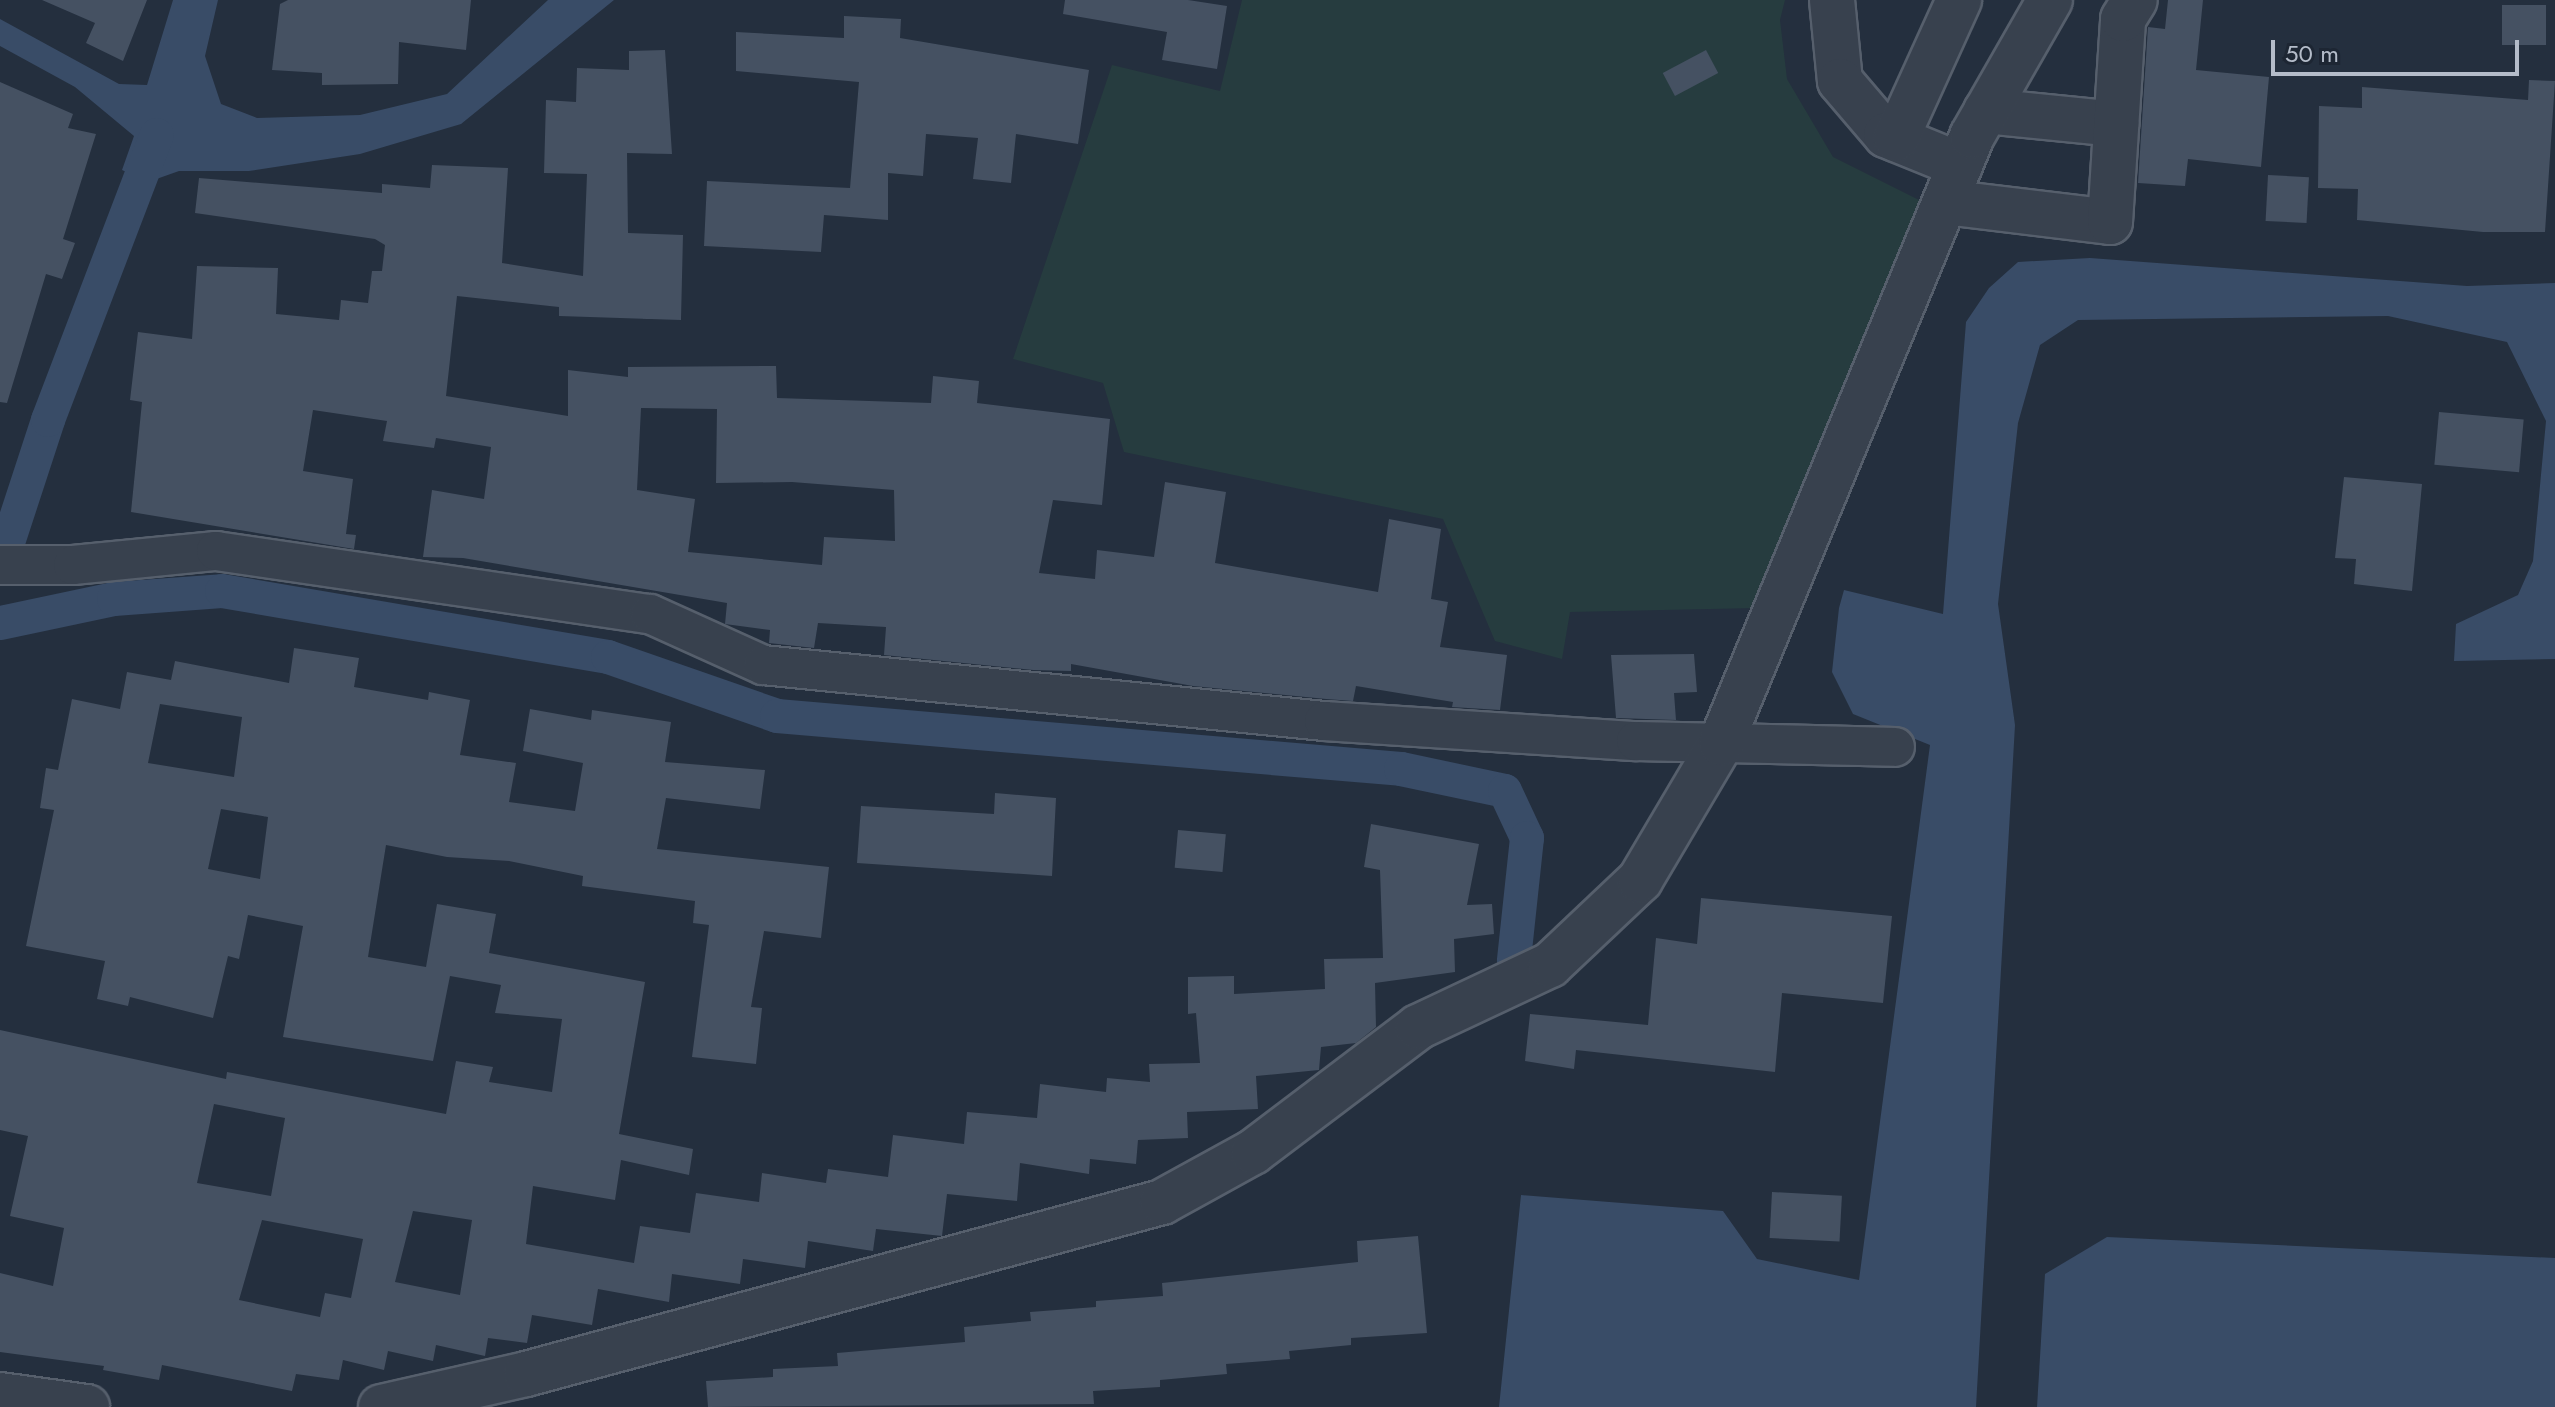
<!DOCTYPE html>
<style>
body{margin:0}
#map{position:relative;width:2555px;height:1407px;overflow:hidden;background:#242f3e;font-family:Jost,sans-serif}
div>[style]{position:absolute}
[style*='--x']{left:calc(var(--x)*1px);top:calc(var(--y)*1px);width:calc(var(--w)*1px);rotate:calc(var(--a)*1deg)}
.green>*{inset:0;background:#263c3f}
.water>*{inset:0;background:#394c67}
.canal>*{height:34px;margin:-17px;padding:0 17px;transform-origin:17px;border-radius:17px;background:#394c67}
.building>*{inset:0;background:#455162;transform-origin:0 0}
.roads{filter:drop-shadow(2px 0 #565f6c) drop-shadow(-2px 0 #565f6c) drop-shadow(0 2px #565f6c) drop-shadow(0 -2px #565f6c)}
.minor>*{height:38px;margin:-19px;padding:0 19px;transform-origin:19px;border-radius:19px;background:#38414e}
.tertiary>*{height:44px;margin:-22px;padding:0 22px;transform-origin:22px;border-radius:22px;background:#38414e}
span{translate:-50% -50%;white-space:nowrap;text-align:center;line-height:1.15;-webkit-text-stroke:6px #1d2633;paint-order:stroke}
.scale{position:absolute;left:2271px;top:40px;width:248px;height:36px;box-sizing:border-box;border:4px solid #b4bcc9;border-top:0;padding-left:10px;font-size:24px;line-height:28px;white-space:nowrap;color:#b4bcc9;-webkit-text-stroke:6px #1d2633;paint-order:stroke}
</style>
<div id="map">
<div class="green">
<i style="clip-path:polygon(1242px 0,1785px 0,1780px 20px,1787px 79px,1833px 157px,1925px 203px,1756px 608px,1570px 612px,1562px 659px,1495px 641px,1443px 519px,1124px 452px,1103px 383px,1013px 359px,1112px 65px,1220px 91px)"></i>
</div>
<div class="water">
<i style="clip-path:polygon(173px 0,218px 0,205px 56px,221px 104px,257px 118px,360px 115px,447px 94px,548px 0,614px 0,461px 124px,360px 154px,249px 171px,179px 171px,148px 182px,122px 170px,134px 136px,75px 87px,0 46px,0 19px,119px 84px,147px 85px)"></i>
<i style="clip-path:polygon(2090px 258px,2467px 286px,2555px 283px,2555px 659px,2454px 661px,2456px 624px,2518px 595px,2533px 561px,2546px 421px,2507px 342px,2388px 316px,2078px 320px,2040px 345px,2018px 423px,1998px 604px,2015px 725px,1976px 1407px,1499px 1407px,1521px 1195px,1723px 1211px,1757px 1259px,1859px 1280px,1930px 745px,1853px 714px,1832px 672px,1839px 608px,1844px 590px,1943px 614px,1966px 322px,1989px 288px,2018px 262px)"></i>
<i style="clip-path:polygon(2107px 1237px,2555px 1258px,2555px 1407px,2037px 1407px,2045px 1274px)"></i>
</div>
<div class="canal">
<i style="--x:0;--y:567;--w:155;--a:-71.9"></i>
<i style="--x:48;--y:420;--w:305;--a:-69.1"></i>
<i style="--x:0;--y:623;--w:116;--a:-11.9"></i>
<i style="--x:114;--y:599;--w:108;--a:-4.2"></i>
<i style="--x:222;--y:591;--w:392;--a:9.7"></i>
<i style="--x:608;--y:657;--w:179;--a:19.2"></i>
<i style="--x:777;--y:716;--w:626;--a:4.85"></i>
<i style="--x:1401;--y:769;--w:106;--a:11.9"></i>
<i style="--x:1505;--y:791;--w:52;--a:64.9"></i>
<i style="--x:1527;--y:838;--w:123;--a:96.1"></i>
</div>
<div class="building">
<i style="clip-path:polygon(42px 0,147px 0,123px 61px,86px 43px,95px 23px)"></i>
<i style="clip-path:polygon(288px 0,471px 0,466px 50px,399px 42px,398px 84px,322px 85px,322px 73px,272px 70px,280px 4px)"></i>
<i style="clip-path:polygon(1065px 0,1188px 0,1227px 6px,1217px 69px,1162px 60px,1167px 32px,1063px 14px)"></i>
<i style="clip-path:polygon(2168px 0,2203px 0,2196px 70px,2269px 77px,2261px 167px,2188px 159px,2185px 186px,2138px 183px,2148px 27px,2165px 29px)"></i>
<i style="left:2546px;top:5px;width:40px;height:44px;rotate:90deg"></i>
<i style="clip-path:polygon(844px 16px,901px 19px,900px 38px,1089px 70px,1078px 144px,1016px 134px,1011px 183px,973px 179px,978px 138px,926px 134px,923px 176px,888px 173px,888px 220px,824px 215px,821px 252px,704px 246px,707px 181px,850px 188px,859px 82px,736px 71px,736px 32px,844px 38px)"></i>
<i style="clip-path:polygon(evenodd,665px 50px,672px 154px,627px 153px,628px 233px,683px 235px,681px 320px,559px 316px,559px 307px,457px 296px,446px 396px,568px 416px,568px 370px,628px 377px,628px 367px,776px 366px,777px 398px,931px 403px,933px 376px,979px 381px,977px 403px,1110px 419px,1102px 505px,1053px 500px,1039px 573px,1095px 579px,1097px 550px,1154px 557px,1165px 482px,1226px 492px,1215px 563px,1378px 592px,1389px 519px,1441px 529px,1431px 599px,1448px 602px,1440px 647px,1507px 655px,1500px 710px,1452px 707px,1453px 702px,1356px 686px,1353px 701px,1326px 699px,1193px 686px,1071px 664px,1071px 671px,1033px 670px,884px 655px,886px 627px,818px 623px,814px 648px,769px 643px,770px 630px,725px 624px,727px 603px,463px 558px,423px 557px,432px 490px,484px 499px,491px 447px,436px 438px,434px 448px,383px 441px,387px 421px,313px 410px,303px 471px,353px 479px,346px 534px,356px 535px,354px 549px,131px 512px,142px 402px,130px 400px,138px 332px,192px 339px,197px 266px,278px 268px,276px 314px,339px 320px,341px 300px,368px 303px,372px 271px,382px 271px,385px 245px,375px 239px,195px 213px,199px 178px,382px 193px,382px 184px,430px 188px,432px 165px,508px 168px,502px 263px,583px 276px,587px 174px,544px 173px,546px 100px,576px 102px,577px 68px,629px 70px,629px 51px,665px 50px,641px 408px,717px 409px,716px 483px,792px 482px,894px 490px,895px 541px,824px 537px,822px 565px,688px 552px,695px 499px,637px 490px,641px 408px)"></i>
<i style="left:1706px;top:50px;width:26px;height:49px;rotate:62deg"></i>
<i style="clip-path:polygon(2529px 80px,2555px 81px,2545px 232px,2483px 232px,2357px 220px,2358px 189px,2318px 188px,2319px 106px,2362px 108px,2362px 87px,2528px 100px)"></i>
<i style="clip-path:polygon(0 82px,73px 114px,68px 128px,96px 134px,63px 239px,75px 243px,62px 279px,46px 274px,7px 403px,0 402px)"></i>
<i style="left:2268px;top:175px;width:41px;height:46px;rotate:3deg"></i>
<i style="left:2439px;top:412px;width:85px;height:53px;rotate:5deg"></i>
<i style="clip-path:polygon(2344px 477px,2422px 484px,2412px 591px,2354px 584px,2356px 559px,2335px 558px)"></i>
<i style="clip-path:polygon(evenodd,294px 648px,359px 658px,354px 687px,428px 700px,429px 692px,470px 700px,460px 755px,516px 763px,509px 802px,575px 811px,583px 763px,523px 751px,530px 709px,591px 720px,592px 710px,671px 722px,665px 762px,765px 770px,760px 809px,666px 798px,657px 849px,829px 867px,821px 938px,764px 931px,751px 1007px,762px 1008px,756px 1064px,692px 1057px,709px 925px,693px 923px,695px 901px,582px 886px,583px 876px,509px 861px,447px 857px,386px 845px,368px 957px,426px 967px,437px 904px,496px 914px,489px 953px,645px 982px,619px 1134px,693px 1149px,689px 1175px,621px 1160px,615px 1200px,533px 1186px,526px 1244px,634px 1263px,640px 1226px,690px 1233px,696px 1193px,759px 1202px,762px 1173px,826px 1183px,828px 1169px,888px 1177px,893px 1135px,964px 1144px,967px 1112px,1037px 1118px,1040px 1084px,1106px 1092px,1107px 1078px,1150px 1082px,1149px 1064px,1200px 1063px,1196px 1013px,1188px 1014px,1188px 977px,1234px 976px,1234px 994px,1325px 989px,1324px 959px,1383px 958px,1380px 870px,1364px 867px,1371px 824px,1479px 844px,1467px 905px,1492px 904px,1494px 934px,1454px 939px,1455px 972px,1375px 983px,1376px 1027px,1356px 1043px,1321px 1047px,1319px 1070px,1256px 1076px,1258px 1109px,1187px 1112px,1188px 1138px,1138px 1140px,1136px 1164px,1090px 1159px,1089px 1174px,1020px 1163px,1017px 1201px,947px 1194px,942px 1236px,876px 1229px,873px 1251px,808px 1241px,805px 1268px,743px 1259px,740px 1284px,672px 1274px,669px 1302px,598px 1289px,592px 1325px,532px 1315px,527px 1343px,488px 1338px,485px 1356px,436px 1345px,433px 1361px,388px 1351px,384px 1370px,343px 1360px,339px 1380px,296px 1374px,292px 1391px,162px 1365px,159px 1380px,103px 1370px,104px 1366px,0 1352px,0 1273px,53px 1286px,64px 1228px,10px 1216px,28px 1136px,0 1130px,0 1030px,226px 1079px,227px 1072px,446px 1114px,456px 1061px,493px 1067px,489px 1082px,552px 1092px,562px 1019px,495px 1013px,501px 985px,450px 976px,433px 1061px,283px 1037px,303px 926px,248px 915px,239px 959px,228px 956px,213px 1018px,130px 997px,128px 1006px,97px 999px,105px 961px,26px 946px,54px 810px,40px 808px,46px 768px,58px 770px,72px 699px,120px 709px,127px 672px,171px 680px,175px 661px,289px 683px,294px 648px,160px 704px,242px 717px,234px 777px,148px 763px,160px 704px,294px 648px,221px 809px,268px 817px,260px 879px,208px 869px,221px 809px,294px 648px,214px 1104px,285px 1118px,271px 1196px,197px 1183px,214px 1104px,294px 648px,413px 1211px,472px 1220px,460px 1295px,395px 1282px,413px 1211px,294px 648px,262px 1220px,363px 1239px,351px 1298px,325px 1293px,320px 1317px,239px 1300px,262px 1220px)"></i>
<i style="clip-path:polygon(1694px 654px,1697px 692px,1674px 693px,1676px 720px,1616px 718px,1611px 655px)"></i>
<i style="clip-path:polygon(995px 793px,1056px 798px,1052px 876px,857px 863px,861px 806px,994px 814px)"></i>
<i style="left:1178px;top:830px;width:48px;height:38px;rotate:5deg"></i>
<i style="clip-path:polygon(1701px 898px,1892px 916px,1883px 1003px,1782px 993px,1775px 1072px,1576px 1050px,1574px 1069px,1525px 1061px,1530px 1014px,1648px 1025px,1656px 938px,1697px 944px)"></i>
<i style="left:1772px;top:1192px;width:70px;height:46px;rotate:3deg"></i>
<i style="clip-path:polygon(1418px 1236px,1427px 1333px,1351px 1338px,1351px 1345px,1289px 1351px,1290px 1359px,1226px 1364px,1227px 1374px,1160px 1380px,1160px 1387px,1093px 1391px,1094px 1404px,708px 1407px,706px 1381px,773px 1377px,773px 1369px,838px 1366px,837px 1353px,965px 1342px,964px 1327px,1031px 1321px,1030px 1312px,1096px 1307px,1096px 1301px,1163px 1296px,1162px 1283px,1358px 1262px,1357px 1241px)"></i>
</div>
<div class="roads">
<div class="minor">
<i style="--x:0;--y:565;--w:73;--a:0"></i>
<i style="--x:73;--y:565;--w:144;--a:-5.6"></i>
<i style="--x:216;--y:551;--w:439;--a:8.3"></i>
<i style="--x:650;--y:614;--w:124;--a:24.3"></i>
<i style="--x:763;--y:665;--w:564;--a:5.7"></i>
<i style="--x:1324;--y:721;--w:313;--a:3.7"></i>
<i style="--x:1636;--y:741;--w:259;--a:1.3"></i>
</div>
<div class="tertiary">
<i style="--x:1832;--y:0;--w:81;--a:84.4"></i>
<i style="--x:1840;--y:81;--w:71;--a:49.6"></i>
<i style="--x:1886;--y:135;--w:80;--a:22.1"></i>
<i style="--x:1986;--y:111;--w:131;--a:5.7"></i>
<i style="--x:1896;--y:139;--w:153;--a:-65.6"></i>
<i style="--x:1945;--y:202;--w:166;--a:6.9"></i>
<i style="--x:2110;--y:222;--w:203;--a:-86.3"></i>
<i style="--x:2123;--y:19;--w:22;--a:-58"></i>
<i style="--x:0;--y:1395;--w:88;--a:7.9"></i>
<i style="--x:381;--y:1407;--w:149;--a:-12.8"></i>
<i style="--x:526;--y:1374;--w:659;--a:-15.13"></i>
<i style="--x:1162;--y:1202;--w:104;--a:-28.8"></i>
<i style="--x:1253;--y:1152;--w:207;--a:-37.1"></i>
<i style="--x:1418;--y:1027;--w:146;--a:-25.2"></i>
<i style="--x:1550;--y:965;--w:124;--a:-43.4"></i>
<i style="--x:1640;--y:880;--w:159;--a:-59.4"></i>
<i style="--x:1721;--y:743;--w:657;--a:-67.53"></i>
<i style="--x:1972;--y:136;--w:157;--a:-60.2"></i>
</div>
</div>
<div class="scale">50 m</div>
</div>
